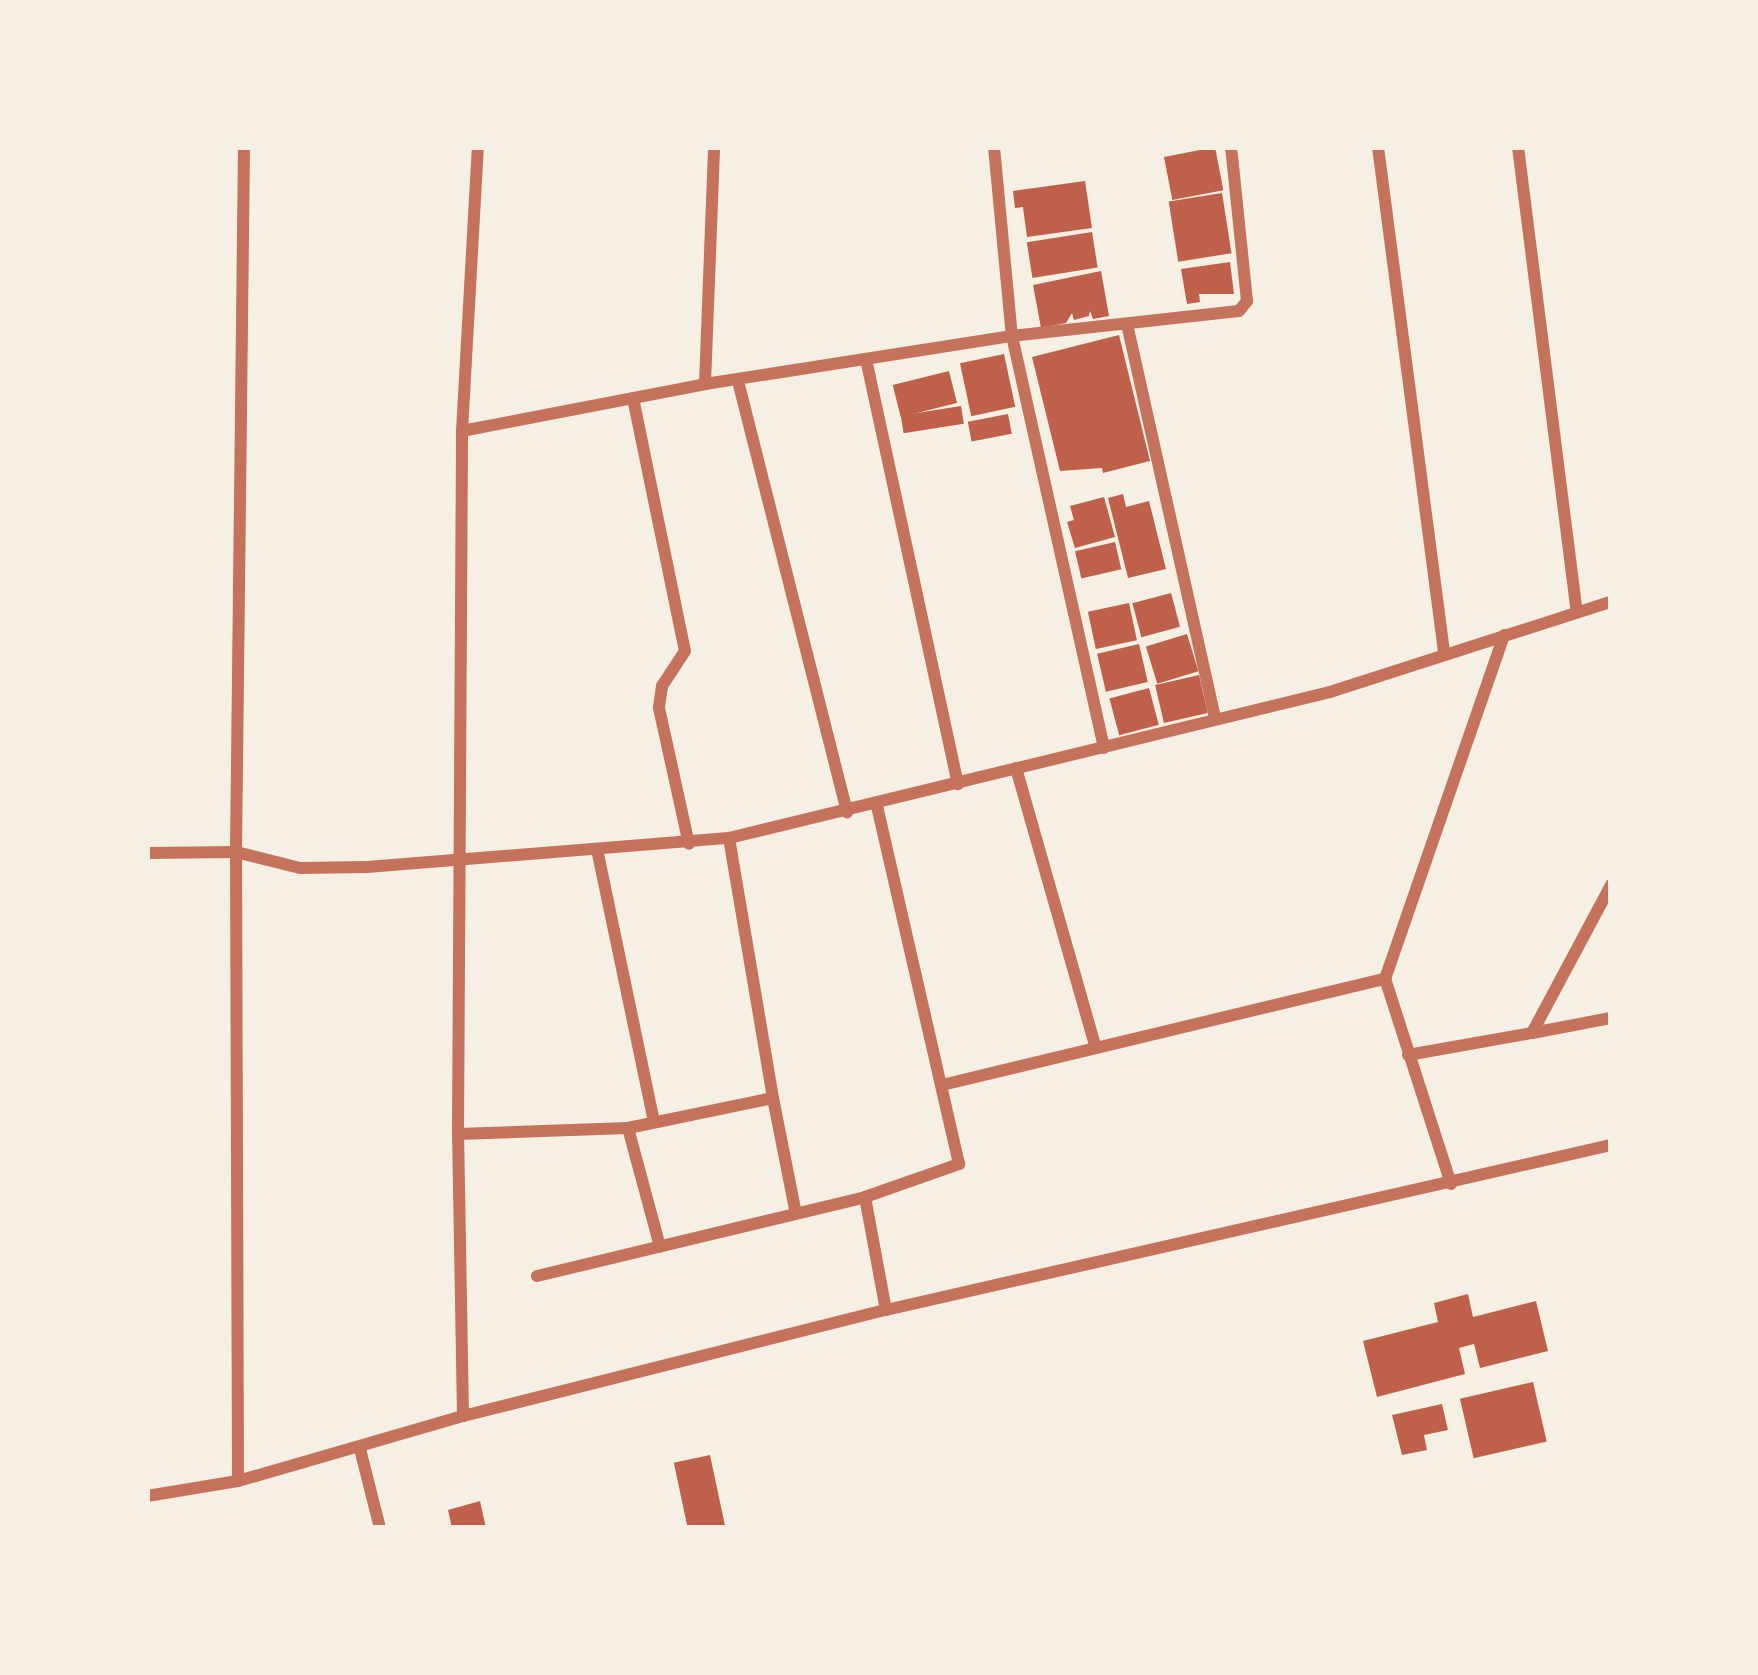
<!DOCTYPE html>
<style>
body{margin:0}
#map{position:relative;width:1758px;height:1675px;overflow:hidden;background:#f6efe4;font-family:Lato,sans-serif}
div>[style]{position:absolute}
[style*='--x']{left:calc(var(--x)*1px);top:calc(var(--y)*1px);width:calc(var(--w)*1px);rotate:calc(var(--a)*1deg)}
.building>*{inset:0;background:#bf614a;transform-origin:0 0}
.minor>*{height:12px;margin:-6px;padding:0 6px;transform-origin:6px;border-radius:6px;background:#c5725c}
span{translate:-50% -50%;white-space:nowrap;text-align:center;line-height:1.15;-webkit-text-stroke:9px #f6efe4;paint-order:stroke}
.frame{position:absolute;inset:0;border:150px solid #f6efe4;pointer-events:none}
</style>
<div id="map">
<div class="building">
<i style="left:1215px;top:147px;width:44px;height:52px;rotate:79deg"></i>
<i style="clip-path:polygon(1085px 181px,1092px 228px,1027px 237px,1023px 207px,1015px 208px,1013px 191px)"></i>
<i style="left:1222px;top:193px;width:61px;height:54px;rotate:81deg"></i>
<i style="left:1092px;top:232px;width:36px;height:66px;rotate:81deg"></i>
<i style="clip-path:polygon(1230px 262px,1234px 294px,1199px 294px,1200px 302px,1187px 304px,1181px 269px)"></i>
<i style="clip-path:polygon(1101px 271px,1109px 316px,1093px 319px,1090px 311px,1089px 316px,1074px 320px,1072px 313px,1066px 323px,1041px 328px,1033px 285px)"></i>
<i style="clip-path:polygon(1119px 335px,1150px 461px,1103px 473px,1102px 468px,1060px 471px,1032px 357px)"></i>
<i style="left:1004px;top:354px;width:54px;height:45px;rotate:78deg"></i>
<i style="left:949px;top:371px;width:33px;height:58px;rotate:76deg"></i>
<i style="left:961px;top:406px;width:18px;height:61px;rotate:81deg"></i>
<i style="left:1008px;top:414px;width:20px;height:41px;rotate:79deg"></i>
<i style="clip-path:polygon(1123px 494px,1126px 507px,1149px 501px,1166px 569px,1128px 578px,1108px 498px)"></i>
<i style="clip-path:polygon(1104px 497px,1115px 537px,1075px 548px,1067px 522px,1074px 520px,1070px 506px)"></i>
<i style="left:1115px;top:542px;width:28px;height:41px;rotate:77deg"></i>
<i style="left:1171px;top:593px;width:35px;height:40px;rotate:75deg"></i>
<i style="left:1129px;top:603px;width:38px;height:42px;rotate:78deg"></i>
<i style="left:1187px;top:634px;width:39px;height:43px;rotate:73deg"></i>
<i style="left:1139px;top:644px;width:39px;height:43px;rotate:77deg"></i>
<i style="left:1199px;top:675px;width:39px;height:45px;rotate:77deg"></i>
<i style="left:1149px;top:688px;width:38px;height:41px;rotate:75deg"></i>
<i style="clip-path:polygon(1468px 1294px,1473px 1317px,1536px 1301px,1548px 1351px,1480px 1368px,1474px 1344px,1459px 1348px,1465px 1374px,1377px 1397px,1363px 1341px,1438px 1322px,1434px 1303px)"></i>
<i style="left:1533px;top:1382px;width:61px;height:75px;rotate:77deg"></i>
<i style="clip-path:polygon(1442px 1404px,1448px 1430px,1424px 1435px,1427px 1450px,1402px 1455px,1392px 1415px)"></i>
<i style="left:710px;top:1455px;width:75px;height:37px;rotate:78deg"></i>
<i style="clip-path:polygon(480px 1501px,486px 1528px,452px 1528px,448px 1510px)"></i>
</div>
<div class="minor">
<i style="--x:994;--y:147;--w:190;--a:84.6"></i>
<i style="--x:1012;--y:336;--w:422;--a:77.4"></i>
<i style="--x:1378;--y:147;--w:509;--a:82.55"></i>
<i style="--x:1518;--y:147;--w:469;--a:82.8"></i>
<i style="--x:1127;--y:324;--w:404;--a:77.4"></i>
<i style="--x:866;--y:359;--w:435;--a:77.8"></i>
<i style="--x:738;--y:381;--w:445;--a:75.8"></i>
<i style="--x:705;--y:384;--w:311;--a:-8.9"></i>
<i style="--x:1012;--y:336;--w:228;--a:-6.3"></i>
<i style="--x:1239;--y:311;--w:13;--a:-51"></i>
<i style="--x:1247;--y:301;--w:155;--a:-95.9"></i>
<i style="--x:633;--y:398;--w:258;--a:78.4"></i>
<i style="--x:685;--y:651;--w:42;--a:123.3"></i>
<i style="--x:662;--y:686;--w:22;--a:98"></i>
<i style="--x:659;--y:708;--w:139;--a:77.6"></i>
<i style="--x:462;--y:431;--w:248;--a:-10.9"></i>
<i style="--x:705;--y:384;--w:237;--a:-87.8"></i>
<i style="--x:1016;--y:768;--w:289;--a:74.1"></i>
<i style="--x:597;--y:849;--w:279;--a:78.2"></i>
<i style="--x:147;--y:853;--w:89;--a:-0.6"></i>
<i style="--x:236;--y:852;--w:66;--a:14"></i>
<i style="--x:300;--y:868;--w:67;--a:-0.9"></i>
<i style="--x:367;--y:867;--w:363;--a:-4.6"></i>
<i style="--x:729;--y:838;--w:618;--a:-13.65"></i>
<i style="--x:1330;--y:692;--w:295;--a:-17.8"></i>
<i style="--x:1532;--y:1033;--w:80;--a:-10.8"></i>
<i style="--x:1408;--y:1055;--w:126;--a:-10.1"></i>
<i style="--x:1532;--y:1033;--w:168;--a:-61.9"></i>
<i style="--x:942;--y:1085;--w:456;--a:-13.5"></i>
<i style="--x:773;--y:1098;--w:118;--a:78.8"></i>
<i style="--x:628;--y:1128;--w:123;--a:74.9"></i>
<i style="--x:458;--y:1134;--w:170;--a:-2"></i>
<i style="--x:628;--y:1128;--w:148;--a:-11.7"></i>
<i style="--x:773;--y:1098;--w:264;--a:-99.6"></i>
<i style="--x:1451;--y:1184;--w:215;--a:-107.8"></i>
<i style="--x:1385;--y:979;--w:364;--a:-70.9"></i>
<i style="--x:865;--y:1197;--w:115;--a:79.5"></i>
<i style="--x:537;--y:1276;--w:337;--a:-13.5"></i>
<i style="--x:865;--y:1197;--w:100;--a:-19.3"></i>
<i style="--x:959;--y:1164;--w:370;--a:-102.9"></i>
<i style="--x:463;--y:1416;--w:282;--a:-91"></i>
<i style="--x:458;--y:1134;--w:703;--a:-89.67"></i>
<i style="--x:462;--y:431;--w:284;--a:-86.8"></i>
<i style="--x:360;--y:1449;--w:81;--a:75.8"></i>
<i style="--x:238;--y:1481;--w:629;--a:-90.18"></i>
<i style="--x:236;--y:852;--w:705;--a:-89.35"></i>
<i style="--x:147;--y:1496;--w:92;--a:-9.4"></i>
<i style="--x:238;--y:1481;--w:234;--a:-16.1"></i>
<i style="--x:463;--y:1416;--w:436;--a:-14.1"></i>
<i style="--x:886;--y:1310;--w:744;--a:-12.82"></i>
</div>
<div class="frame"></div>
</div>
